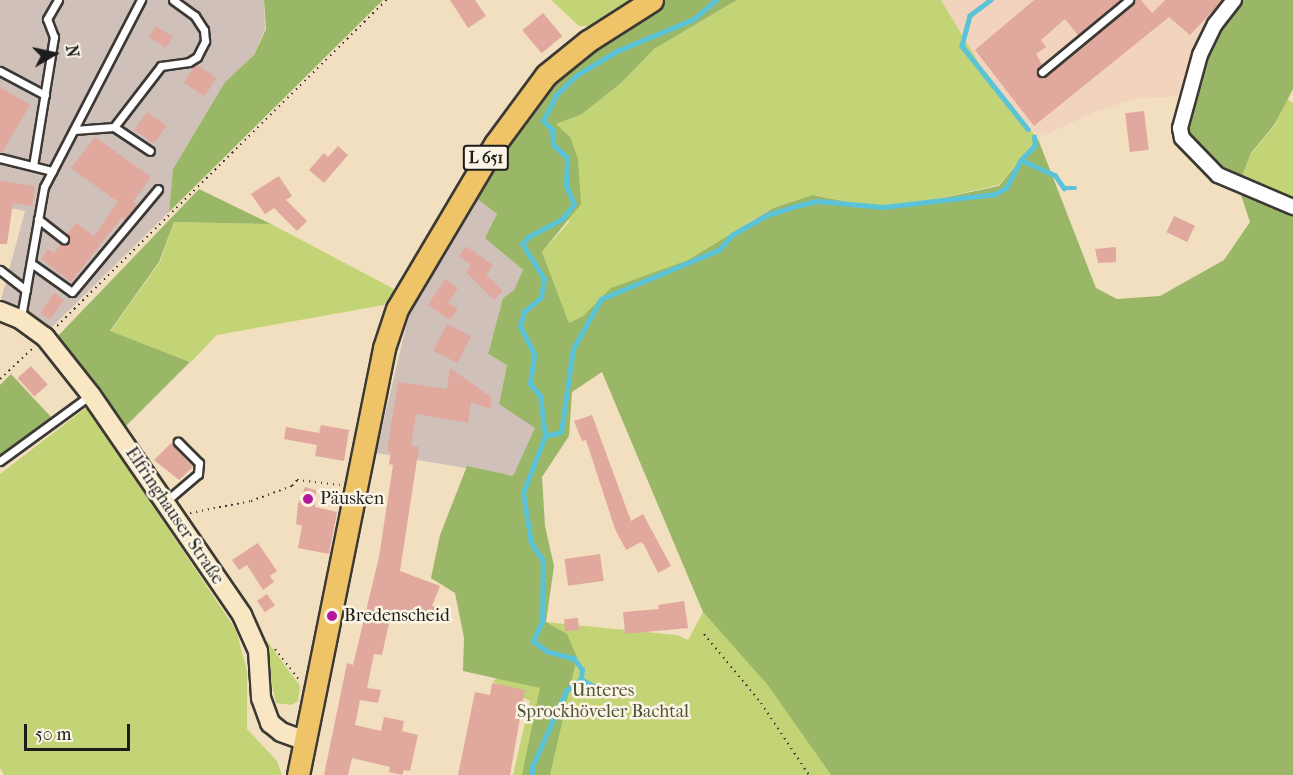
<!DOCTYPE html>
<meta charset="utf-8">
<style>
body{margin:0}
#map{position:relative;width:1293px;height:775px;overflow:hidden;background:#f2dfc0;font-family:"IM FELL French Canon",serif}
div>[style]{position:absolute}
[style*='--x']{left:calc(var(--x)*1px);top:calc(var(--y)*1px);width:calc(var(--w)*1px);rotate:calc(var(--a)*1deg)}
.built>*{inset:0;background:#f2d4be}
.industrial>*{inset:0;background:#cfc0ba}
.green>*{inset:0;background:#c3d476}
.forest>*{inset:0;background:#9ab667}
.stream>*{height:4.5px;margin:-2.25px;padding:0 2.25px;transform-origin:2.25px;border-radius:2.25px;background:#5bc3d8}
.building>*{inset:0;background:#e1a89e;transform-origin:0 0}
.path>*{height:2px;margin-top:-1px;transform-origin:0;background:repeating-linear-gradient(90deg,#3c3935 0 1.5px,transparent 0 6px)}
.roads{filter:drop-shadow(2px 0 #3c3935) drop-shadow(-2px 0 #3c3935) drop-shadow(0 2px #3c3935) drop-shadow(0 -2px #3c3935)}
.lane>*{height:7px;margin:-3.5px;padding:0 3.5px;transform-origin:3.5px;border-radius:3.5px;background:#fff}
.street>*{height:14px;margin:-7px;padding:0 7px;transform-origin:7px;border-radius:7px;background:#fff}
.secondary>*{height:18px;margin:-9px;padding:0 9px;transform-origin:9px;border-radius:9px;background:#f9e7c3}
.primary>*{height:21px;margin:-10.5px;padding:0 10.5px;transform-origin:10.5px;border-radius:10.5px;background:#efc469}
.dots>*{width:16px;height:16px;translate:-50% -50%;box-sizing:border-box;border:3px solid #fcf5e5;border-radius:50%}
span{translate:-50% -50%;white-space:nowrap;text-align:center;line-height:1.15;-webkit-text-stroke:5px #fcf5e5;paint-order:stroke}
.shield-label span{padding:2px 4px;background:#fcf5e5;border:2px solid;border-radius:4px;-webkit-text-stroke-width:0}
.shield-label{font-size:16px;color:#1c1c1c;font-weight:700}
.poi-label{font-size:18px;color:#1c1c1c}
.left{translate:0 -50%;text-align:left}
.street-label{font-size:18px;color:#1c1c1c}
.park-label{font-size:18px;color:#4e5337}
.north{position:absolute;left:24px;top:24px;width:60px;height:60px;-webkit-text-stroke:4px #fcf5e5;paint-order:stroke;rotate:81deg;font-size:16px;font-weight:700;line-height:24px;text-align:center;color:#1c1c1c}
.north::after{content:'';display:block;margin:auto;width:21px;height:27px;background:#1c1c1c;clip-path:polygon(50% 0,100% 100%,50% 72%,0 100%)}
.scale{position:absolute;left:24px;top:724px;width:106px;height:27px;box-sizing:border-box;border:3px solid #1c1c1c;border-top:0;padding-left:8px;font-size:18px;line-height:21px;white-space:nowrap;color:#1c1c1c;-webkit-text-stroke:4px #fcf5e5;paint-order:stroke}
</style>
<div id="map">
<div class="built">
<i style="clip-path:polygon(941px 0,1230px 0,1186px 96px,1139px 98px,1099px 110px,1039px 138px,983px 70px)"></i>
</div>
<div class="industrial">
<i style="clip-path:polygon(0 0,264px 0,265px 29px,254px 55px,225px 82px,173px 169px,169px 212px,51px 328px,1px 300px,25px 211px,0 206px)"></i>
<i style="clip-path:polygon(475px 197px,497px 214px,486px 238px,523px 270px,514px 290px,503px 298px,488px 354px,507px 365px,499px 404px,536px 427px,513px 476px,376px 453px,409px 314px,428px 273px)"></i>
</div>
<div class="green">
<i style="clip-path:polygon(551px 0,630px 0,588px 26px,579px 26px)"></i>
<i style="clip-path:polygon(737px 0,941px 0,983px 70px,1038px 139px,999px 185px,905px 206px,877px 208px,815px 195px,772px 208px,688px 260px,612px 288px,583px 316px,569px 323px,542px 252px,569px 222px,555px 124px,582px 114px,621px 83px,654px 49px)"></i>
<i style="clip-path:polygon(1287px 99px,1293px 103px,1293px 203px,1240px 180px,1251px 154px,1276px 124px)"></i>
<i style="clip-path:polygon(174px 222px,271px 224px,396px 290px,384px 305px,217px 335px,191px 362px,110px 332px,160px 262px)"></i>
<i style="clip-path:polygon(87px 407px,236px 630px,247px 671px,247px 729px,277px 761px,282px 775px,4px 775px,0 768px,0 474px)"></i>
<i style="clip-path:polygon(703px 612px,768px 684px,831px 775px,513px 775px,530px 701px,493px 682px,544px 622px,677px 635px,688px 640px)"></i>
<i style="clip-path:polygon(261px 633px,300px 686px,298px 701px,292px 705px,276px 703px)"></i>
</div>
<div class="forest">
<i style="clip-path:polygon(264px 0,383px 0,169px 212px,173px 169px,225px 82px,254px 55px,266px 29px)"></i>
<i style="clip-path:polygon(663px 0,737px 0,654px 49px,621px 83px,582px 114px,556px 124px,570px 137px,578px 159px,581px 204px,542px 252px,569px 323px,583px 316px,611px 288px,688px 260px,773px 208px,813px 195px,877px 208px,905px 206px,999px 186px,1038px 139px,1096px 288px,1117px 299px,1160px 296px,1224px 260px,1250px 222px,1239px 189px,1293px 210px,1293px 775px,831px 775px,767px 684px,703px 612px,602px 372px,572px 392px,569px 436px,542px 477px,545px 526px,554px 566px,546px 622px,567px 634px,577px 657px,550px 775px,522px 775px,540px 688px,463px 671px,464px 638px,455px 593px,431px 578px,440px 535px,467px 466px,513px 476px,535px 428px,499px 404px,507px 365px,488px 354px,503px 298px,514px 290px,523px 270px,485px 238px,497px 214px,475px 197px,522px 124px,571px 64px)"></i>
<i style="clip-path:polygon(1242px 0,1293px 0,1293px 89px,1275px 124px,1251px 153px,1240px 181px,1186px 134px,1205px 54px)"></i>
<i style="clip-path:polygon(199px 189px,271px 224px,174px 222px,159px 262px,110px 331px,190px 362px,124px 428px,98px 386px,58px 336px)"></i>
<i style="clip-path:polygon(11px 374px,51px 417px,0 456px,0 385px)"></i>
</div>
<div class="stream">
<i style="--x:991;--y:0;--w:26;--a:143"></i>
<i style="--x:970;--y:16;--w:31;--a:105"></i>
<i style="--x:962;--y:46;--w:106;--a:51.5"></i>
<i style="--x:1021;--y:160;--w:37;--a:24"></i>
<i style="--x:1055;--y:175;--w:16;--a:55"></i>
<i style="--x:1064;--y:188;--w:11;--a:0"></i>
<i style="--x:545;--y:436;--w:16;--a:-14"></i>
<i style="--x:561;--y:432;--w:84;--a:-81.8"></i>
<i style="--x:573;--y:349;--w:57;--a:-60.8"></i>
<i style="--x:601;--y:299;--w:128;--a:-22.6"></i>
<i style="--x:719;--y:250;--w:20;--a:-49"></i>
<i style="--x:732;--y:235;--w:40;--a:-29.7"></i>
<i style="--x:767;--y:215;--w:34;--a:-17"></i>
<i style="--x:800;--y:205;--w:17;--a:-13"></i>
<i style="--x:817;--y:201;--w:66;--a:5.2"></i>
<i style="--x:883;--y:207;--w:113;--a:-6.6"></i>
<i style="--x:995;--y:194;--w:13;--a:-29"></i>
<i style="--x:1006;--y:188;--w:32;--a:-62"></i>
<i style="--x:1021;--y:160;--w:21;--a:-47"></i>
<i style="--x:1035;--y:145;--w:8;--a:-97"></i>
<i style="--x:581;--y:679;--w:24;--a:30"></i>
<i style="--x:532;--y:775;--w:8;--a:-90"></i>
<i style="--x:532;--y:767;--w:83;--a:-65.9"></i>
<i style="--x:566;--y:691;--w:19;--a:-39"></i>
<i style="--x:581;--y:679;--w:9;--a:-84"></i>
<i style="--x:582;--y:670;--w:14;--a:-126"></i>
<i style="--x:574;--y:659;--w:28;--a:-165"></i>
<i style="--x:547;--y:652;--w:18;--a:-142"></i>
<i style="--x:533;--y:641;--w:21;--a:-65"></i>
<i style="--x:542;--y:622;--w:61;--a:-89.1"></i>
<i style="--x:543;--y:561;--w:22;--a:-124"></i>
<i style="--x:531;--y:543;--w:51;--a:-99.1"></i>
<i style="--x:523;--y:493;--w:61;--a:-68.9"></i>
<i style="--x:545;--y:436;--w:40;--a:-97.1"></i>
<i style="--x:540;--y:396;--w:16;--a:-130"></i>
<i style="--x:530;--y:384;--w:30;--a:-82"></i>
<i style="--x:534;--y:354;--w:30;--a:-117"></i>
<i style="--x:520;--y:327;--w:16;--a:-75"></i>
<i style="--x:524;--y:312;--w:23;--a:-41"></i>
<i style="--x:541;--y:297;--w:18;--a:-81"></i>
<i style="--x:544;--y:279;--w:41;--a:-122.2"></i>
<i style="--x:522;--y:244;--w:9;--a:-49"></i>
<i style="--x:528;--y:237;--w:38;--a:-28"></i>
<i style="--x:562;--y:219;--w:19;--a:-51"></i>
<i style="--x:574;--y:204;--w:20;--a:-114"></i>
<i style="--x:566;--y:186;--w:28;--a:-88"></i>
<i style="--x:567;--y:158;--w:19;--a:-137"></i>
<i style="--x:553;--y:145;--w:15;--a:-94"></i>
<i style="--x:552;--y:130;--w:13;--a:-135"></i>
<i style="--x:543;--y:121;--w:29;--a:-63"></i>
<i style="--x:556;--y:95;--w:29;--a:-44"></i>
<i style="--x:577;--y:75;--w:47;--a:-31"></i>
<i style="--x:617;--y:51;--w:83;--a:-22.6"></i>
<i style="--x:694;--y:19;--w:29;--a:-41"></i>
</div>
<div class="building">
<i style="clip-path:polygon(450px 0,475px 0,486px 16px,468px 28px)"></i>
<i style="clip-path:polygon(1034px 0,1120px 0,1078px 35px,1065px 19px,1041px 40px,1046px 47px,1036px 54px,1042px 65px,1037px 74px,1042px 78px,1135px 0,1141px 0,1152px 13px,1165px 0,1223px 0,1190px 35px,1169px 17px,1034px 126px,975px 50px)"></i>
<i style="left:543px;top:13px;width:30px;height:27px;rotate:50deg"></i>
<i style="left:156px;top:26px;width:20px;height:13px;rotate:33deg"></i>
<i style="left:196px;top:64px;width:25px;height:22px;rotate:34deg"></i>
<i style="clip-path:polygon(0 87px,30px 105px,2px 153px,0 152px)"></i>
<i style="left:1144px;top:111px;width:39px;height:19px;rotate:83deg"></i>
<i style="left:147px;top:112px;width:24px;height:22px;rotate:35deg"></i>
<i style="clip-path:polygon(95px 137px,151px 177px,133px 202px,137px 205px,135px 208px,125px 220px,122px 217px,71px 282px,41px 259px,48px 249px,54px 253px,61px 244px,68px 243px,67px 234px,76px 223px,94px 236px,118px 202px,71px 168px)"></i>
<i style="clip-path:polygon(338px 146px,348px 155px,324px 183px,309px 170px,324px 153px,328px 157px)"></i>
<i style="clip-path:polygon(279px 176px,292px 196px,286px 200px,307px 221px,297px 231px,274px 208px,265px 214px,251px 194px)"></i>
<i style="clip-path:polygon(0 181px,35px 186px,32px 206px,13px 203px,7px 244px,0 244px)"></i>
<i style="left:1174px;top:216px;width:23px;height:18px;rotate:25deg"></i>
<i style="clip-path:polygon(466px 246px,493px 265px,486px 275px,503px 291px,494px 300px,466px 272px,471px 265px,459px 256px)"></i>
<i style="clip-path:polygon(1116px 247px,1116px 262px,1098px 263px,1095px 249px)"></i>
<i style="clip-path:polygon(445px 279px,458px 288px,448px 303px,458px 309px,450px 320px,428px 305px)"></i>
<i style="left:54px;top:293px;width:12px;height:24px;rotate:35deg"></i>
<i style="left:447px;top:324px;width:27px;height:30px;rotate:27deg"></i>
<i style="left:31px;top:366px;width:25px;height:18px;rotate:48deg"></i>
<i style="clip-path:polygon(450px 368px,491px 397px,491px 409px,471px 402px,468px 423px,416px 414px,411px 446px,419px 447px,400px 571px,440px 586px,432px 606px,438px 607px,436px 621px,391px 614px,382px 655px,374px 654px,367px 688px,381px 690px,378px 703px,360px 700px,355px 725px,381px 731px,384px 717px,404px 721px,402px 731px,418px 735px,410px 771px,404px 770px,402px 775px,389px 772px,390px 767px,352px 758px,348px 775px,324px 775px,347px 663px,353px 665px,379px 557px,393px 465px,389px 464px,391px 452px,387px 451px,398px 382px,447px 389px)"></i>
<i style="clip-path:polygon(592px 415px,631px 521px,643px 514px,671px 566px,658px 573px,644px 545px,641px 542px,626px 550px,615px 529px,586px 440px,582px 441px,574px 421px)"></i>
<i style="clip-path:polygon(321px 425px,349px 430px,344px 461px,315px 456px,317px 445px,284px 439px,286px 427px,319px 433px)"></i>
<i style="clip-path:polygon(171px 443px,193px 467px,179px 480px,154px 460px)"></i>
<i style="clip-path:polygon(305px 487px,316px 490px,315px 507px,337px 512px,329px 554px,298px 548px,302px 526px,296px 524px,298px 504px)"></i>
<i style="clip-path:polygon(258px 543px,277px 571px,270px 576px,274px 582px,263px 590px,247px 565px,239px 570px,232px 560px)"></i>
<i style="left:600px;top:554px;width:27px;height:36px;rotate:82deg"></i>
<i style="left:267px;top:594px;width:14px;height:12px;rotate:56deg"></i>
<i style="clip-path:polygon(684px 601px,688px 628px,625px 634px,623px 612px,659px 609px,658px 605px)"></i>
<i style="left:578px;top:618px;width:12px;height:14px;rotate:85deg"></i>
<i style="clip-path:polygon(492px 683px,525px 690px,510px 775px,458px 775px,475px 692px,490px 695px)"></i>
</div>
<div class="path">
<i style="--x:57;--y:326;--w:464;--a:-44.7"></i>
<i style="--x:0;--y:379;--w:45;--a:-43.2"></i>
<i style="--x:190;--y:513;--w:62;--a:-11.1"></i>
<i style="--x:251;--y:501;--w:44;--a:-20.1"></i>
<i style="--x:292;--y:486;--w:8;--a:-50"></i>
<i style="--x:297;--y:480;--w:43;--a:6.6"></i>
<i style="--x:704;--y:634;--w:89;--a:50.4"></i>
<i style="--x:761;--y:703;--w:87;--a:56.3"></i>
<i style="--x:275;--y:649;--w:39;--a:52"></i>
</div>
<div class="roads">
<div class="lane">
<i style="--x:0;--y:71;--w:51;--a:28.1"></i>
<i style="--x:1042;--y:72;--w:113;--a:-39.6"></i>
<i style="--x:114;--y:127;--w:43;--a:33.7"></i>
<i style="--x:74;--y:130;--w:40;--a:-4.3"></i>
<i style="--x:114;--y:127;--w:77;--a:-52.4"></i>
<i style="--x:161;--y:66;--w:28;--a:-8"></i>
<i style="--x:189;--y:62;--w:9;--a:-32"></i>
<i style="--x:197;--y:57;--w:18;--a:-63"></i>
<i style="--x:205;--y:41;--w:11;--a:-95"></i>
<i style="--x:204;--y:30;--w:17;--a:-123"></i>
<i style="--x:195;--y:16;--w:27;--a:-144"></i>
<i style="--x:0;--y:158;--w:54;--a:14"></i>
<i style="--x:33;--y:166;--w:131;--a:-80.8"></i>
<i style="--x:54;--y:37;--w:19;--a:-111"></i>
<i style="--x:47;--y:19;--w:22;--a:-60"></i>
<i style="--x:38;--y:219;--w:33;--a:38"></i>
<i style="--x:31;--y:263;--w:50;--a:35.3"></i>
<i style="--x:72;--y:292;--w:134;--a:-50.1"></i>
<i style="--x:0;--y:270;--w:33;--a:38"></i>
<i style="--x:21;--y:317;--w:132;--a:-80"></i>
<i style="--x:44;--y:187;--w:211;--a:-62.6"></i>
<i style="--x:0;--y:461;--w:110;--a:-36.1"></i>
<i style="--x:165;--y:502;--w:43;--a:-40.3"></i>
<i style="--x:198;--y:474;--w:11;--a:-85"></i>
<i style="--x:199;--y:463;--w:30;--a:-135"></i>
</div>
<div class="street">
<i style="--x:1234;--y:0;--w:31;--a:128"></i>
<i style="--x:1215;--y:24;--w:34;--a:116"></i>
<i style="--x:1200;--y:55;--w:76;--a:105.3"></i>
<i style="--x:1180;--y:128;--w:10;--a:79"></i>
<i style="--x:1182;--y:138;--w:52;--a:45.8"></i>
<i style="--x:1218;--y:175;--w:82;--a:23.1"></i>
</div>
<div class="secondary">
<i style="--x:0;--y:311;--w:22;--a:22"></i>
<i style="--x:20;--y:319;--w:31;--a:36"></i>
<i style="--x:45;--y:337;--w:74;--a:51.6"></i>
<i style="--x:91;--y:395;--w:267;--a:55.5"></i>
<i style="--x:242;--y:615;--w:39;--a:66"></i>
<i style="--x:258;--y:651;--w:47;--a:86.3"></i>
<i style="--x:261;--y:698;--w:27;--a:70"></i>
<i style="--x:270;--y:723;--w:14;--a:39"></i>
<i style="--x:281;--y:732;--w:27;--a:20"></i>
</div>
<div class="primary">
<i style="--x:298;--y:775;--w:436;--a:-78.6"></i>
<i style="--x:384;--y:348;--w:41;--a:-71.6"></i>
<i style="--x:397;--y:309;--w:192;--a:-59.3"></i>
<i style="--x:495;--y:144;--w:86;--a:-53.5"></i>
<i style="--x:546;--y:75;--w:54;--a:-39"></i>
<i style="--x:588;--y:41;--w:76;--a:-32.6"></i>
</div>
</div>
<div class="dots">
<i style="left:308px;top:499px;background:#b5179e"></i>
<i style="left:332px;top:616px;background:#b5179e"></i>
</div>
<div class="shield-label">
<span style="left:486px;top:158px">L 651</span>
</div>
<div class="poi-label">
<span class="left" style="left:320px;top:499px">Päusken</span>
<span class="left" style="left:344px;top:616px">Bredenscheid</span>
</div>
<div class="street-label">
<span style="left:174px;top:516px;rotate:56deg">Elfringhauser Straße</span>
</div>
<div class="park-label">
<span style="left:603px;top:702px">Unteres<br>Sprockhöveler Bachtal</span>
</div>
<div class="north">N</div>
<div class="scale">50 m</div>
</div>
